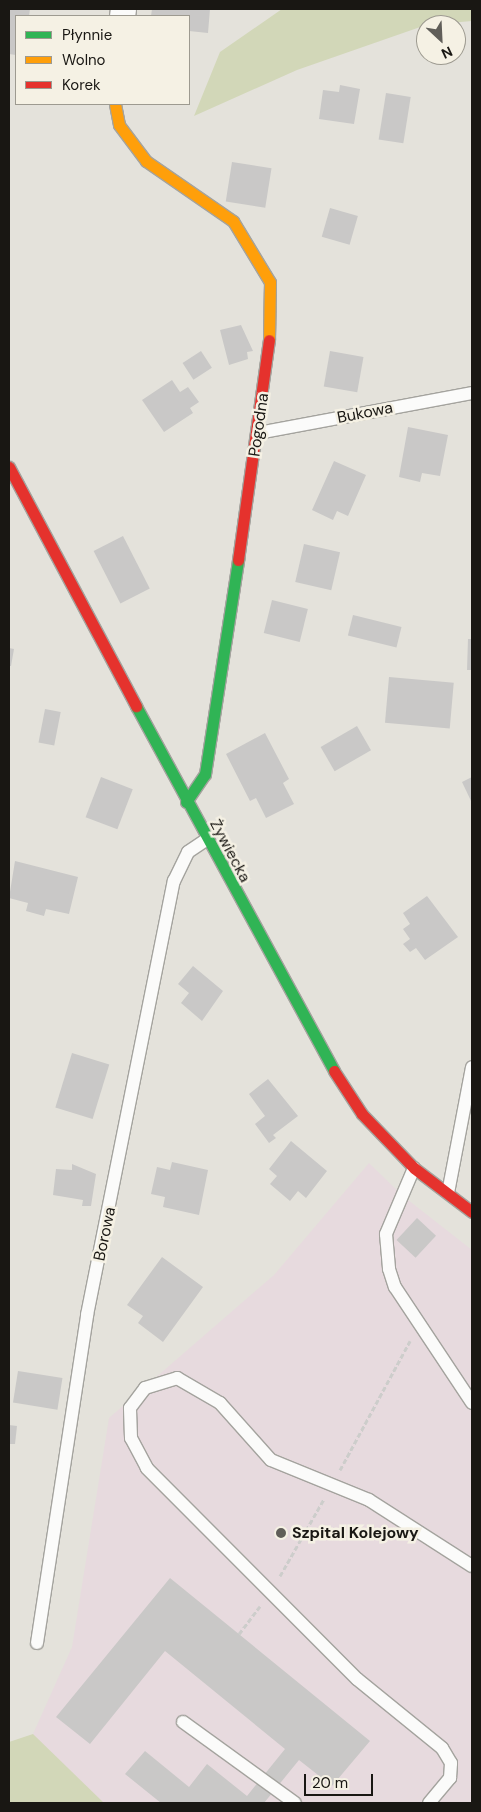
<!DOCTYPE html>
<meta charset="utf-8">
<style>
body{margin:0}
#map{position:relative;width:481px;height:1812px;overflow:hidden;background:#e4e2db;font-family:"DM Sans",sans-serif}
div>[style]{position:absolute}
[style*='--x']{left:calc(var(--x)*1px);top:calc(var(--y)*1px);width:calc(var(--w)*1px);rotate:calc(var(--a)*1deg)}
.medical>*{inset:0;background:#e7dade}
.green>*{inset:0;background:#d2d7b8}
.building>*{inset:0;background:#c9c8c7;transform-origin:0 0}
.path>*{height:3px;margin-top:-1.5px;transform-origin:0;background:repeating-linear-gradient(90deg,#cdcdcb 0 5px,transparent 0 7.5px)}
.roads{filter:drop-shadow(1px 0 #a4a39e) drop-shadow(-1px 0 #a4a39e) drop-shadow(0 1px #a4a39e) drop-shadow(0 -1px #a4a39e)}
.lane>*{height:12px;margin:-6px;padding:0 6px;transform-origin:6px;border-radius:6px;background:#fbfbfa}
.street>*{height:25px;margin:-12.5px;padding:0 12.5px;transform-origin:12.5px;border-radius:12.5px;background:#fbfbfa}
.fast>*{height:11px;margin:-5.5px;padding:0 5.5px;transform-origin:5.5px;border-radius:5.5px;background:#30b455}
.slow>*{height:11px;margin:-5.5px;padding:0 5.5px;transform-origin:5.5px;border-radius:5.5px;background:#ff9f0a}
.jam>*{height:11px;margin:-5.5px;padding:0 5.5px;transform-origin:5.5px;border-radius:5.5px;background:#e5322d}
.dots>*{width:14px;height:14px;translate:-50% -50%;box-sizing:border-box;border:2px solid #f5f1e4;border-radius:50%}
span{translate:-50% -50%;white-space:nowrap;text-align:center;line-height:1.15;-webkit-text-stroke:5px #f5f1e4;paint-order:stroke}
.street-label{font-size:16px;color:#191713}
.poi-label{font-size:16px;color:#191713;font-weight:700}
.left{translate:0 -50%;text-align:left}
.frame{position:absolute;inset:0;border:10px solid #191713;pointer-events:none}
.legend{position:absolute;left:15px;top:15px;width:175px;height:90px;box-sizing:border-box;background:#f5f1e4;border:1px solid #9d9a90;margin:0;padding:6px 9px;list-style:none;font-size:15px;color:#191713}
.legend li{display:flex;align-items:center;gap:10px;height:25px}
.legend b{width:25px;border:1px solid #9d9a90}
.north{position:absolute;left:416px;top:15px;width:50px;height:50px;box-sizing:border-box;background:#f5f1e4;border:1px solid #9d9a90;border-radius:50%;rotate:155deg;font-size:14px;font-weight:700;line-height:20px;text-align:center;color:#191713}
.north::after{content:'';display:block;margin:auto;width:18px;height:22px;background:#605e59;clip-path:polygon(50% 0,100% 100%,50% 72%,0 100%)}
.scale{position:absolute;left:304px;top:1774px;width:69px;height:22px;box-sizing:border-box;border:2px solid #191713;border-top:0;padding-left:6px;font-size:15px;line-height:18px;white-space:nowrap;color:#191713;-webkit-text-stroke:4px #f5f1e4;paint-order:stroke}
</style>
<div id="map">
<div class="medical">
<i style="clip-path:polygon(369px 1163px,403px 1196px,472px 1250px,472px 1803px,13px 1803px,33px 1734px,72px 1647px,109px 1418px,274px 1275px)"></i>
</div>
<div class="green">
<i style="clip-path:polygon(282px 9px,472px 9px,472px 21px,426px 25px,297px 70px,194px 116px,220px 52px)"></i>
<i style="clip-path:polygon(33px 1734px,104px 1803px,9px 1803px,9px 1742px)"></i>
</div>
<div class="building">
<i style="clip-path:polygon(9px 9px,30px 9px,29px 16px,16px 16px,16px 55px,9px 54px)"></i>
<i style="clip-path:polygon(152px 9px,210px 9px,208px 33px,189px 31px,189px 16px,151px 16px)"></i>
<i style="clip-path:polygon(340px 85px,360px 89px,354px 124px,319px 119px,323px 90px,339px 92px)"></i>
<i style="left:386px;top:93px;width:25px;height:47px;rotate:9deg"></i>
<i style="left:232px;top:162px;width:40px;height:40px;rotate:9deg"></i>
<i style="left:330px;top:208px;width:29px;height:30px;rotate:16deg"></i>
<i style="clip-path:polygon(241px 325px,253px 351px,247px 352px,248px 359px,229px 365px,220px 330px)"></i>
<i style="left:201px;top:351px;width:20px;height:22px;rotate:57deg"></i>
<i style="left:330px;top:351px;width:34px;height:36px;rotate:10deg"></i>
<i style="clip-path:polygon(172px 380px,180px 392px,188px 387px,199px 402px,190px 408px,193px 413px,164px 432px,142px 400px)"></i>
<i style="clip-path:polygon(408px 427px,448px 435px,440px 476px,422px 473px,420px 482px,399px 477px)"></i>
<i style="clip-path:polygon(334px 461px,366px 475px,348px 516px,337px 511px,333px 520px,312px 510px)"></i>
<i style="left:123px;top:536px;width:59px;height:33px;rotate:63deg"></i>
<i style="left:304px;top:544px;width:37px;height:39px;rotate:13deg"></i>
<i style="left:272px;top:600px;width:37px;height:34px;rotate:14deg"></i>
<i style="left:353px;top:615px;width:50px;height:21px;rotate:14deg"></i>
<i style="clip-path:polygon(468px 639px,472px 639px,472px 670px,467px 670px)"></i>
<i style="clip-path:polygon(9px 648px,14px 649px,11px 666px,9px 666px)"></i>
<i style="left:389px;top:677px;width:65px;height:46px;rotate:5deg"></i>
<i style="left:45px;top:709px;width:16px;height:34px;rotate:11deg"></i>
<i style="left:357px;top:726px;width:28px;height:42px;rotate:60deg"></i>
<i style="clip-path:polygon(265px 733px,289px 779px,283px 783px,294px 804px,266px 818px,256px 798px,250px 801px,226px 754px)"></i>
<i style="left:101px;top:777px;width:34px;height:43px;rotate:21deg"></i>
<i style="clip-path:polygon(472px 777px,472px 803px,462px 782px)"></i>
<i style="clip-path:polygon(15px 861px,78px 877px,69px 914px,46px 909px,44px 916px,26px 911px,28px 903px,9px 898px)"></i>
<i style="clip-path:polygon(427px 896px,458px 937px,425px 960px,416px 948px,410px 952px,403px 944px,410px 939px,403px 929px,410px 924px,403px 913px)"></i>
<i style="clip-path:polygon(193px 966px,223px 991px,202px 1021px,181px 1003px,189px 993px,178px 984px)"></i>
<i style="left:72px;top:1053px;width:39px;height:57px;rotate:17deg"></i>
<i style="clip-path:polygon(268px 1079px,298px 1116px,273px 1135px,276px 1138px,269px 1143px,255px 1124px,265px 1116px,249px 1094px)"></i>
<i style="clip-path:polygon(291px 1141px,327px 1171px,306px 1198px,298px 1191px,290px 1201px,270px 1184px,277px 1176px,269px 1169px)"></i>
<i style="clip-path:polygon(172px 1162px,208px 1170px,199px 1215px,163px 1207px,165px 1197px,151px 1194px,157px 1167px,170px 1170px)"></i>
<i style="clip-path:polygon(72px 1164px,96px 1174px,91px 1206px,82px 1206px,83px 1200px,53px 1195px,56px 1169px,72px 1170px)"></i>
<i style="left:417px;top:1218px;width:26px;height:30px;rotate:43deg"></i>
<i style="clip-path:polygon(162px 1257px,203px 1287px,163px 1342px,138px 1323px,143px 1316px,127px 1305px)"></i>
<i style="left:18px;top:1371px;width:45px;height:32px;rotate:9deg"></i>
<i style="clip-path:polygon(9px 1425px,17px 1426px,15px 1444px,9px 1444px)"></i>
<i style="clip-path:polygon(170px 1578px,370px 1741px,332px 1786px,299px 1760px,264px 1803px,161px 1803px,125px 1774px,145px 1751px,189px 1787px,207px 1764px,247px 1796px,285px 1749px,165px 1651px,90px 1744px,56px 1717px)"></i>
</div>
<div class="path">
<i style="--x:340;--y:1470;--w:147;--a:-61.5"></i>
<i style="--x:280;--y:1576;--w:89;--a:-60.3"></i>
<i style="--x:239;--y:1634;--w:35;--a:-53"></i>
</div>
<div class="roads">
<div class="lane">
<i style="--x:258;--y:433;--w:218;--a:-10.6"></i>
<i style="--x:414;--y:1168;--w:72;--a:113"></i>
<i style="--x:386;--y:1234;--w:35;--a:85"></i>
<i style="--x:389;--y:1269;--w:19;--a:72"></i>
<i style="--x:395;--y:1287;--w:139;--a:56.4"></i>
<i style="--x:448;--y:1193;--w:128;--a:-79.2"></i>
<i style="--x:37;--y:1643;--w:332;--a:-81.3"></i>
<i style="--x:87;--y:1315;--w:443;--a:-78.7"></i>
<i style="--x:174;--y:881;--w:32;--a:-64"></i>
<i style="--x:188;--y:852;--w:22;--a:-34"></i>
<i style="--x:183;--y:1722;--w:138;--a:35.9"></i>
<i style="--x:429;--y:1803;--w:33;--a:-50"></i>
<i style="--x:450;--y:1778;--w:15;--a:-86"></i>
<i style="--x:451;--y:1763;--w:17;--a:-121"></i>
<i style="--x:442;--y:1748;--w:109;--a:-140.9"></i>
<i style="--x:357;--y:1679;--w:298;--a:-134.9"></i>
<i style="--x:147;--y:1468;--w:34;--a:-118"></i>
<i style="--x:131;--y:1438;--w:30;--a:-92"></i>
<i style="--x:130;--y:1408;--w:25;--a:-53"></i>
<i style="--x:145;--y:1388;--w:34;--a:-17"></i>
<i style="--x:177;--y:1378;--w:50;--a:30.2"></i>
<i style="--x:220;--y:1403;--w:76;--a:48.2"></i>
<i style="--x:271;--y:1460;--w:106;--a:22.2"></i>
<i style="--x:369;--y:1500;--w:122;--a:32.7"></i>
</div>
<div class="street">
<i style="--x:122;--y:16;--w:7;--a:-82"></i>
</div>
<div class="fast">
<i style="--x:136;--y:706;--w:415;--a:61.5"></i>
<i style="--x:186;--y:802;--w:34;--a:-56"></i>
<i style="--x:205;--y:774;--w:217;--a:-81.2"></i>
</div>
<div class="slow">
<i style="--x:115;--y:104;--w:21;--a:79"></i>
<i style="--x:119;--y:125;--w:45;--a:53.1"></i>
<i style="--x:146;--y:161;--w:106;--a:34.6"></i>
<i style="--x:233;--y:221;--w:71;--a:58.8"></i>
<i style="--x:270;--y:282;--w:58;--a:91"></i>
</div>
<div class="jam">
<i style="--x:9;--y:467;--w:271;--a:62"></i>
<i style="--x:238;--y:560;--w:222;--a:-82"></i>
<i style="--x:334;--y:1071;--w:51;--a:56.9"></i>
<i style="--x:362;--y:1114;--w:75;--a:46.1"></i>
<i style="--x:414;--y:1168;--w:73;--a:37.2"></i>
</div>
</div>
<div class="dots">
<i style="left:281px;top:1533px;background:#605e59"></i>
</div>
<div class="street-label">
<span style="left:365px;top:413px;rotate:-11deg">Bukowa</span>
<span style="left:259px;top:425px;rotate:-82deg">Pogodna</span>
<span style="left:230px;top:851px;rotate:62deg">Żywiecka</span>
<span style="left:105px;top:1234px;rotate:-78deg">Borowa</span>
</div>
<div class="poi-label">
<span class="left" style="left:292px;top:1533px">Szpital Kolejowy</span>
</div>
<div class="frame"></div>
<ul class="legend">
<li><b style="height:6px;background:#30b455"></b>Płynnie</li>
<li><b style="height:6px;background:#ff9f0a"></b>Wolno</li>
<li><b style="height:6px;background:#e5322d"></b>Korek</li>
</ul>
<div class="north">N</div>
<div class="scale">20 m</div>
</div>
